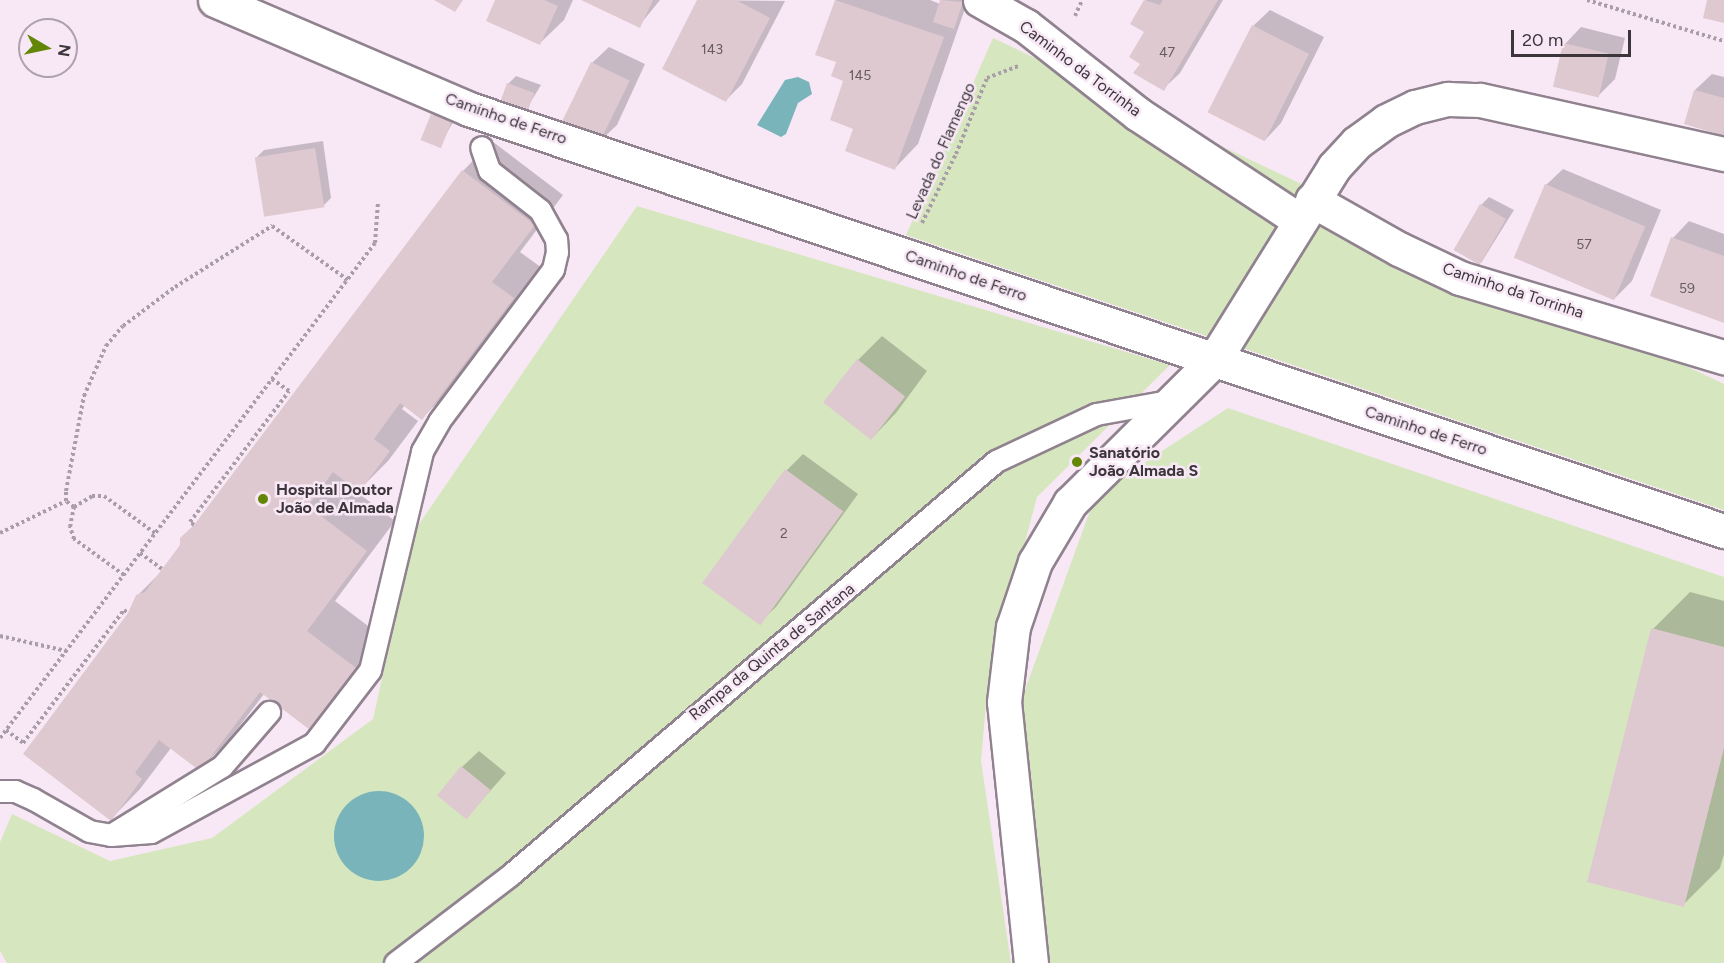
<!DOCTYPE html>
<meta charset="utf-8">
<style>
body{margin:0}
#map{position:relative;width:1724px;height:963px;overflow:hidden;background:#f8e8f6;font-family:Figtree,sans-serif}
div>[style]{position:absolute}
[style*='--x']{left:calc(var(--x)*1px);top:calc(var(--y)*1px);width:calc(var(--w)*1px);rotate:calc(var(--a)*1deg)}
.green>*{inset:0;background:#d6e7c0}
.water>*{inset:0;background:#7ab4bb}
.round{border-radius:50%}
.shadow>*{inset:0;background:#0003}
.building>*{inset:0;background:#dfc9d0;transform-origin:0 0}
.path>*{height:4px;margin-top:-2px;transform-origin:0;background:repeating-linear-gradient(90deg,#a99da7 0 3px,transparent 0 6px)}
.roads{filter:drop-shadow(2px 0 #90828f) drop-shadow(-2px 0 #90828f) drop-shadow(0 2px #90828f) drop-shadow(0 -2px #90828f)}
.lane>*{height:21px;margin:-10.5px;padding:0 10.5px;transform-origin:10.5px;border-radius:10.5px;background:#fff}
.street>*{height:33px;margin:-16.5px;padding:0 16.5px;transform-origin:16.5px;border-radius:16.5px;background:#fff}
.secondary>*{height:33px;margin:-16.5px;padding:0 16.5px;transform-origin:16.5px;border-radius:16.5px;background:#fff}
.dots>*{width:16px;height:16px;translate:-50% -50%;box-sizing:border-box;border:3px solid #f8e8f6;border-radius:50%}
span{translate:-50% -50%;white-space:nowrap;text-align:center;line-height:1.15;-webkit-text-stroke:5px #f8e8f6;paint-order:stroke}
.number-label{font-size:14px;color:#655b60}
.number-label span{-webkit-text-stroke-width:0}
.street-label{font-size:16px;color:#3c363b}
.poi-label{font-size:16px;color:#3c363b;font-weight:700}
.left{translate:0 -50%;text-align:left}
.north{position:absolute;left:18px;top:18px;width:60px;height:60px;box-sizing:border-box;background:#f8e8f6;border:2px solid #ada1ab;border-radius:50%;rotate:99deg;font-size:16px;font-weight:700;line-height:24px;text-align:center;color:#3c363b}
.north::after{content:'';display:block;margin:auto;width:21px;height:27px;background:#638606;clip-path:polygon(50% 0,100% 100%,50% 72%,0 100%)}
.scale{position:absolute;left:1511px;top:30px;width:120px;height:27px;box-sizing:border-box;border:3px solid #3c363b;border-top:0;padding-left:8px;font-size:18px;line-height:21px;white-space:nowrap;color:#3c363b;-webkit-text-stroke:4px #f8e8f6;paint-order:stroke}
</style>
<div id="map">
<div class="green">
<i style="clip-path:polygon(993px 38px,1724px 384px,1724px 510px,906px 235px)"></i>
<i style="clip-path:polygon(637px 206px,1170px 365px,1037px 497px,988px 682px,981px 761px,1011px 963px,7px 963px,0 951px,0 842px,12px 814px,110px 861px,212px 838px,373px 719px,415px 530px)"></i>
<i style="clip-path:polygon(1228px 408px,1724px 577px,1724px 963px,1047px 963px,1017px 712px,1096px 494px)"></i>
</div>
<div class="water">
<i style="clip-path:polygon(798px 77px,809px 82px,812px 94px,798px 103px,786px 134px,781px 137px,757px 125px,785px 80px)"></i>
<i class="round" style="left:334px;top:791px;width:90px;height:90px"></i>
</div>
<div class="shadow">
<i style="clip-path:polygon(497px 0,573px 0,564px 20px,540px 43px)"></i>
<i style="clip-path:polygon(584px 0,660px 0,639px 26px)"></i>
<i style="clip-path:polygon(699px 0,785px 1px,742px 84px,726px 100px)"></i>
<i style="clip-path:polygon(836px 0,930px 0,940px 4px,942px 0,968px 0,918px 144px,895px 168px,855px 128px,838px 61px,817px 54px)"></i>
<i style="clip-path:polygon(1146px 0,1223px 0,1180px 73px,1163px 89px,1142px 63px,1146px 31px,1132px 23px)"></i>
<i style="clip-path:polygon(1270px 10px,1324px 37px,1281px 123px,1265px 140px,1253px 26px)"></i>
<i style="clip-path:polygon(1581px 27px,1625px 38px,1615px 79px,1598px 96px,1565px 44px)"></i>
<i style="clip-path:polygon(609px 47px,645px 64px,617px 125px,600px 141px,592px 63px)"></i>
<i style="clip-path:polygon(1712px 74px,1724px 77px,1724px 135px,1695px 90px)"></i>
<i style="clip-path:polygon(516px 76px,541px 85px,527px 108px,508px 84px)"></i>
<i style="clip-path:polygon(441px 107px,458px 114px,439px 146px,433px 115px)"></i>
<i style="clip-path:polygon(323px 141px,331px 198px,323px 206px,256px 158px,264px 150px)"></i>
<i style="clip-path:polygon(492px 141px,563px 195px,520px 252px,542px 268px,451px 389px,422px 418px,405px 405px,402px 409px,418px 421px,388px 461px,357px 492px,395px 521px,335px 601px,388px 641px,343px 701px,264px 694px,229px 740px,200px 769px,171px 748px,140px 789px,111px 819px,130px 614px,137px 596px,162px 571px,463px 171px)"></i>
<i style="clip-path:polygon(1563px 169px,1661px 210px,1632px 281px,1615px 298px,1546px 185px)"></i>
<i style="clip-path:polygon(1489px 197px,1514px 210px,1481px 263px,1481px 205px)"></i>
<i style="clip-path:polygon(1689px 221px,1724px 234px,1724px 322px,1673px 238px)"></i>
<i style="clip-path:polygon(882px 336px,927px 371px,896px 413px,873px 437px,858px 360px)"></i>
<i style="clip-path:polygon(803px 454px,858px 494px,776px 607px,759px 623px,705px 582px,787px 470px)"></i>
<i style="clip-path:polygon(1690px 592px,1724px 601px,1724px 854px,1720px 868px,1683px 905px,1653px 629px)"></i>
<i style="clip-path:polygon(479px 751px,506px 773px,467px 817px,462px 767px)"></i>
</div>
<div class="building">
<i style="clip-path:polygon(434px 0,463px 0,455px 12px)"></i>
<i style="clip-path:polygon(495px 0,544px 0,558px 6px,540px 45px,486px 21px)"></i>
<i style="clip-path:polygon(581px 0,653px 0,640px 28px)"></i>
<i style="clip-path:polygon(697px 0,736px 0,770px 18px,726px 102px,662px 69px)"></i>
<i style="clip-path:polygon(835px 0,944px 37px,895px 170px,845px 151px,853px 129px,830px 120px,843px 81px,831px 76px,836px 62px,815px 55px)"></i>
<i style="clip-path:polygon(940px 0,963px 2px,954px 29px,933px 22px)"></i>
<i style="clip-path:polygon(1144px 0,1160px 5px,1163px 0,1218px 0,1164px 91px,1133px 73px,1140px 64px,1129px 57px,1144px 32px,1130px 24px)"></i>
<i style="clip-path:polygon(1707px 0,1724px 0,1724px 23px,1703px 18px)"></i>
<i style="left:1252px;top:25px;width:64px;height:98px;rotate:27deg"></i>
<i style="left:1563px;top:43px;width:47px;height:45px;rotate:13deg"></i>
<i style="left:591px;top:62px;width:43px;height:69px;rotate:26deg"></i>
<i style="left:507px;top:83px;width:29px;height:18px;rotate:20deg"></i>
<i style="clip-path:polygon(1694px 90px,1724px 98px,1724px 136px,1684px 124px)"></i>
<i style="left:431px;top:114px;width:22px;height:28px;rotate:22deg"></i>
<i style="left:315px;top:148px;width:60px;height:61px;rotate:81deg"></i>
<i style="clip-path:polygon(462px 170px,535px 225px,492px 282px,514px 298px,422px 420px,400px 403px,374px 439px,390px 451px,359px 492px,333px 472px,308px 506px,367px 551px,307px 631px,360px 671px,314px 733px,260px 692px,200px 771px,159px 740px,135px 773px,142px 779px,111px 821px,23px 754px,128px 613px,136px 595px,145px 592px,180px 545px,180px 538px,194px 525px)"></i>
<i style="left:1545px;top:184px;width:109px;height:80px;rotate:23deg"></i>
<i style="left:1480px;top:204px;width:30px;height:53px;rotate:30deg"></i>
<i style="clip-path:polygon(1671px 237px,1724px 256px,1724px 323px,1650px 296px)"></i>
<i style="left:857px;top:359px;width:61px;height:55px;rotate:38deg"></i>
<i style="left:785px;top:469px;width:72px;height:141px;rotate:36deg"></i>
<i style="clip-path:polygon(1651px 628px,1724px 647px,1724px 748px,1684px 907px,1587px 882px)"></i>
<i style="left:461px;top:766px;width:38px;height:38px;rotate:39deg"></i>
</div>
<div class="path">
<i style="--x:1587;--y:0;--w:143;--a:16.7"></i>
<i style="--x:1075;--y:16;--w:17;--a:-66"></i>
<i style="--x:922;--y:223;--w:77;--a:-63.8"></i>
<i style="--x:956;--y:154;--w:82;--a:-67.8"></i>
<i style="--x:987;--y:78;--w:34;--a:-21"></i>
<i style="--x:74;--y:507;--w:10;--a:-143"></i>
<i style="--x:66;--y:501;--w:10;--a:-90"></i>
<i style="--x:66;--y:491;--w:97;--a:-79.3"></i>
<i style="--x:84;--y:396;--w:55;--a:-66.3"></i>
<i style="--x:106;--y:346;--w:26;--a:-50"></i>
<i style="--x:123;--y:326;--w:65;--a:-36.9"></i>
<i style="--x:175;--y:287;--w:115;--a:-32.2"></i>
<i style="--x:272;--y:226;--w:93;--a:35.4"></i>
<i style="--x:194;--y:525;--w:5;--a:-143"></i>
<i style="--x:190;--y:522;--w:164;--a:-52.9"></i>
<i style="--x:289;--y:391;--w:21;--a:-145"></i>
<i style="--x:0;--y:533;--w:73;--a:-25.9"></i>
<i style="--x:140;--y:553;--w:27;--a:36"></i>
<i style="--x:124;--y:575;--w:62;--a:-144.2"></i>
<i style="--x:74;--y:539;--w:13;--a:-108"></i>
<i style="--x:70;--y:527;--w:20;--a:-79"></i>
<i style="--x:74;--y:507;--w:21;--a:-31"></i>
<i style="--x:92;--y:496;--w:12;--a:0"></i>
<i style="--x:104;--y:496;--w:63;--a:36"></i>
<i style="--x:0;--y:636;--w:68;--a:12.8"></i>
<i style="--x:6;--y:730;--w:21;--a:37"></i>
<i style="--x:23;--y:743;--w:167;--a:-52.8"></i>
<i style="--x:124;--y:610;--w:5;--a:37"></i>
<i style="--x:0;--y:738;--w:621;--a:-52.85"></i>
<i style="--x:375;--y:243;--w:41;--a:-85.8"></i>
</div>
<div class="roads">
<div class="lane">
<i style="--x:0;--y:791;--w:15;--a:0"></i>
<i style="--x:15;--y:791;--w:20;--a:24"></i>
<i style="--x:33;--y:799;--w:64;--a:29.7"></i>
<i style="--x:89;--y:831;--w:22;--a:10"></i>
<i style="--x:111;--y:835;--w:40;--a:-4.3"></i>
<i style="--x:151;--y:832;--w:186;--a:-28.6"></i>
<i style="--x:314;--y:743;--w:92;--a:-52.5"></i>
<i style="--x:370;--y:670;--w:225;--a:-76.6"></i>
<i style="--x:422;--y:451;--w:34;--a:-60"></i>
<i style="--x:439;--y:421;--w:190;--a:-53.1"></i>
<i style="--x:553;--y:269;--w:17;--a:-77"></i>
<i style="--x:557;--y:252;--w:13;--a:-94"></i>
<i style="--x:556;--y:239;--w:33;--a:-119"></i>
<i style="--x:540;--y:210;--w:65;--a:-141.9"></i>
<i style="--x:489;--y:170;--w:24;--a:-109"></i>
<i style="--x:114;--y:833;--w:127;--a:-31.8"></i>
<i style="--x:222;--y:766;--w:72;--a:-49"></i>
<i style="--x:395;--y:963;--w:145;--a:-37.4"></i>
<i style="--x:510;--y:875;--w:638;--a:-40.43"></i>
<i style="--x:996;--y:461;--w:110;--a:-25.2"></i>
<i style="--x:1096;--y:414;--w:79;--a:-10.2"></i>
</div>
<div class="street">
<i style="--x:215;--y:0;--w:276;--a:23.2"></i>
<i style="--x:469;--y:109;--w:1324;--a:18.59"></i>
<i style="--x:980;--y:0;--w:53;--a:29.5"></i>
<i style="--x:1026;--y:26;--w:142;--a:38.2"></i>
<i style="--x:1138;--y:114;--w:193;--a:33.4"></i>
<i style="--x:1312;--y:200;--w:100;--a:29.4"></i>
<i style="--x:1399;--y:249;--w:68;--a:25.4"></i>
<i style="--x:1460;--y:278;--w:276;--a:16.7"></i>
</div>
<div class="secondary">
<i style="--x:1031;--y:963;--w:262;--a:-95.9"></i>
<i style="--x:1004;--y:702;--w:76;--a:-83.2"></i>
<i style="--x:1013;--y:627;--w:69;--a:-71.3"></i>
<i style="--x:1035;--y:562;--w:69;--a:-59.3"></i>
<i style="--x:1070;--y:503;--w:203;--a:-44.8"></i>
<i style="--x:1214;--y:360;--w:227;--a:-58.1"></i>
<i style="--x:1334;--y:167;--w:33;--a:-47"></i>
<i style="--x:1356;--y:143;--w:37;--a:-36"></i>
<i style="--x:1386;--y:121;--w:32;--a:-26"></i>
<i style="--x:1415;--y:107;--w:34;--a:-14"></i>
<i style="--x:1448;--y:99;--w:32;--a:2"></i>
<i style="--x:1480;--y:100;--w:250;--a:12.5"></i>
</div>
</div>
<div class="dots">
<i style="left:1077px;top:462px;background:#638606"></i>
<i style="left:263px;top:499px;background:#638606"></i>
</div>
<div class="number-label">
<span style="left:712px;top:50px">143</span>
<span style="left:1167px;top:53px">47</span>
<span style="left:860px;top:76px">145</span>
<span style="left:1584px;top:245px">57</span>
<span style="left:1687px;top:289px">59</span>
<span style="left:784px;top:534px">2</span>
</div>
<div class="street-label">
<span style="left:1080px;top:69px;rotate:37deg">Caminho da Torrinha</span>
<span style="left:506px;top:119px;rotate:19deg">Caminho de Ferro</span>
<span style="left:941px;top:151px;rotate:-66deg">Levada do Flamengo</span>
<span style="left:966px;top:276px;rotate:19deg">Caminho de Ferro</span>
<span style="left:1513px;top:291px;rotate:18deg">Caminho da Torrinha</span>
<span style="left:1426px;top:431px;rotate:18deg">Caminho de Ferro</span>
<span style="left:772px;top:652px;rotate:-39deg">Rampa da Quinta de Santana</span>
</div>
<div class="poi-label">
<span class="left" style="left:1089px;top:462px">Sanatório<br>João Almada S</span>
<span class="left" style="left:276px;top:499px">Hospital Doutor<br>João de Almada</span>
</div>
<div class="north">N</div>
<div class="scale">20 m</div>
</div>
